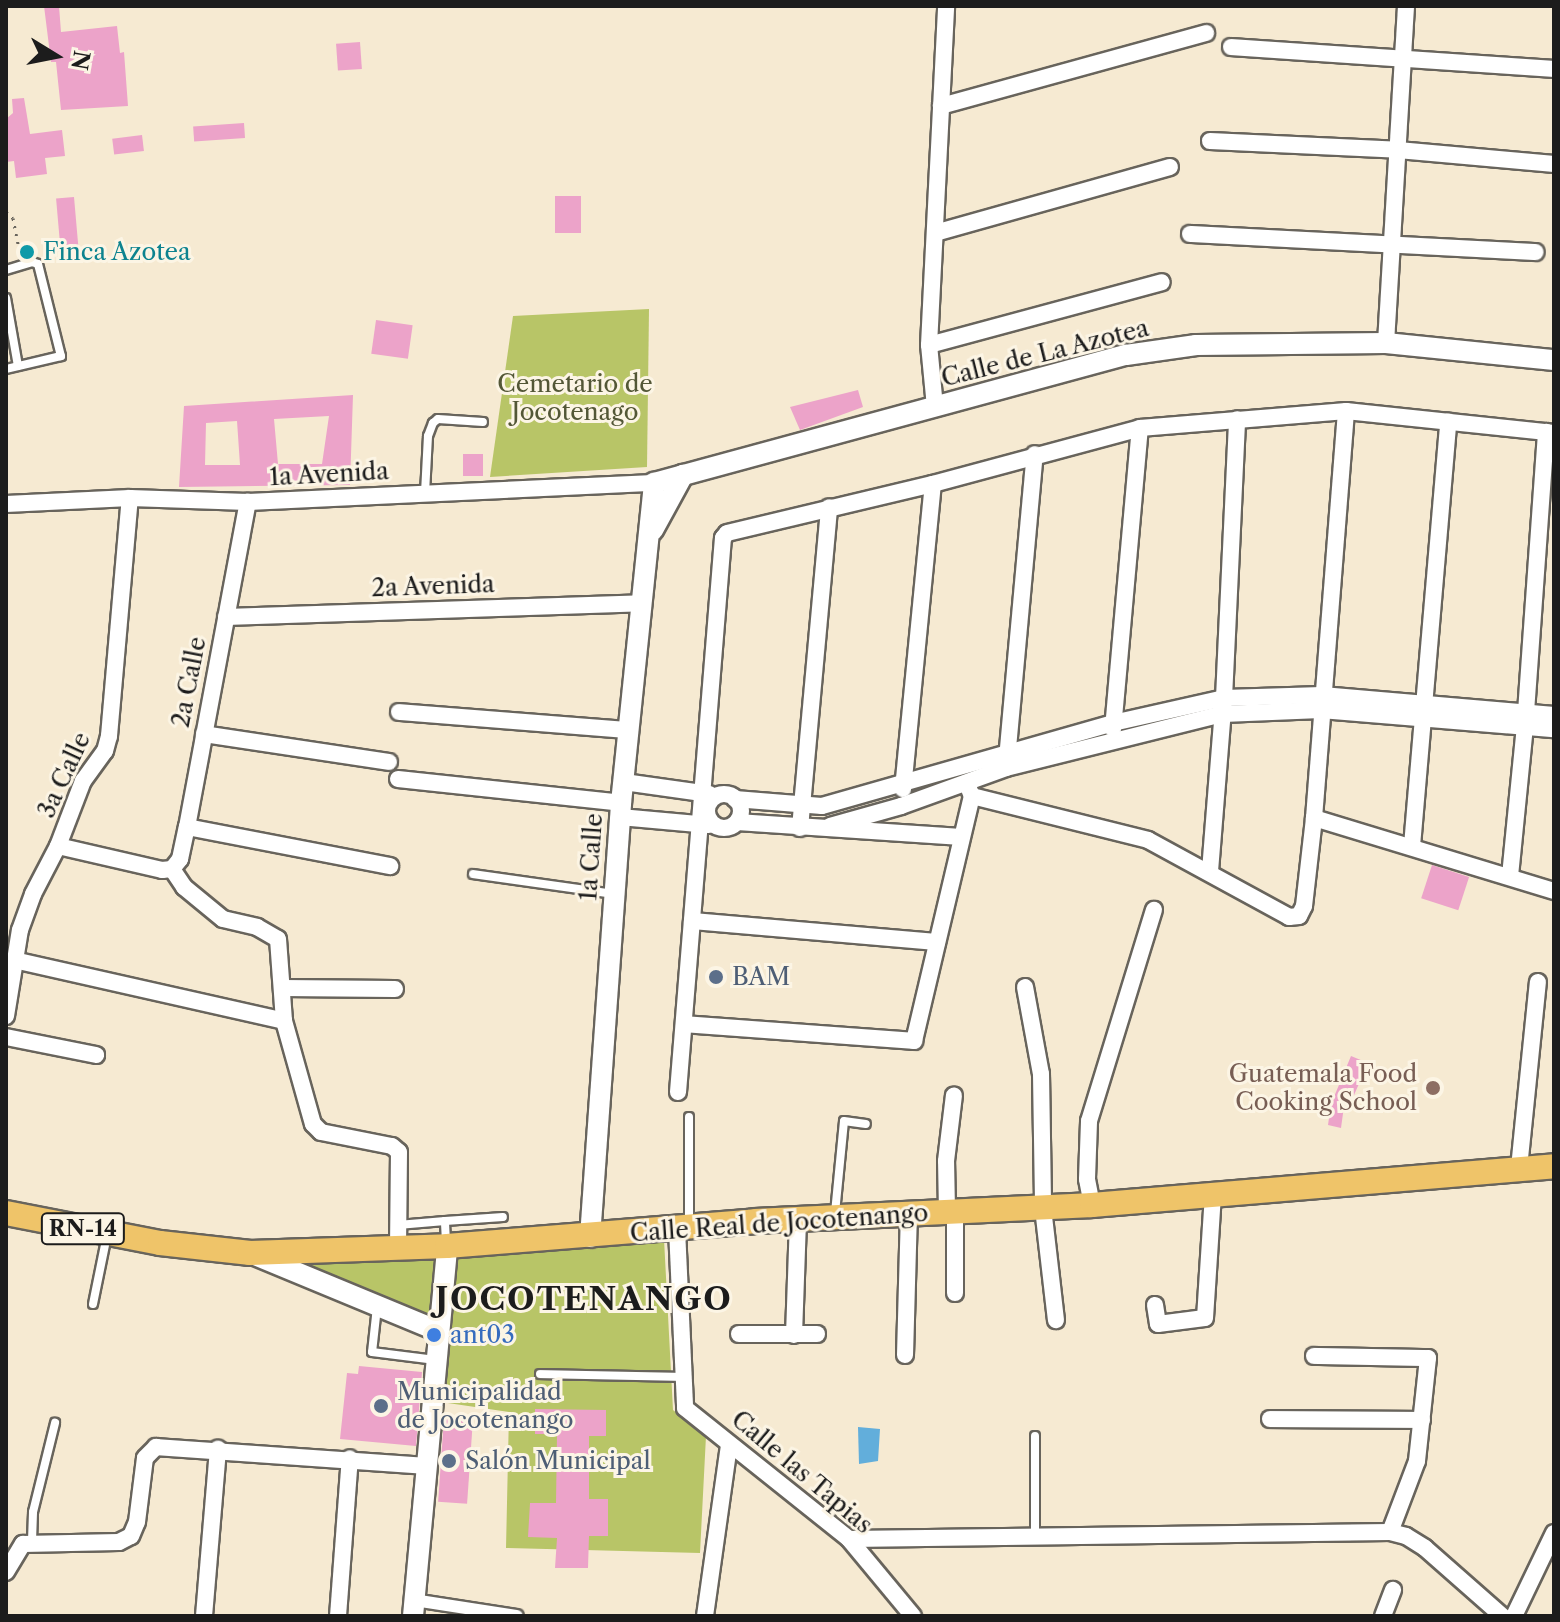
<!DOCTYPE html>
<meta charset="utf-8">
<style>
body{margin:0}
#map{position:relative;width:1560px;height:1622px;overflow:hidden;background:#f6ead2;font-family:"Libre Caslon Text",serif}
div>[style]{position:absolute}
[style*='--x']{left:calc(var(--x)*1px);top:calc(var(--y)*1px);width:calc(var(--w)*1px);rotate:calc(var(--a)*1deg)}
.green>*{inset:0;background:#b8c567}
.water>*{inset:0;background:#62aedb}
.building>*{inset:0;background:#eca3c9;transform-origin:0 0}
.path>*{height:3px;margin-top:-1.5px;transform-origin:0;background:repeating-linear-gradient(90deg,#68645c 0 2px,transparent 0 8px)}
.roads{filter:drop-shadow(2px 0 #68645c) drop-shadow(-2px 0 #68645c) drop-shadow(0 2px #68645c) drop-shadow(0 -2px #68645c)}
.service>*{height:8px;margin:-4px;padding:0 4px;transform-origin:4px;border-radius:4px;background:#fff}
.pedestrian>*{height:12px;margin:-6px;padding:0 6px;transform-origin:6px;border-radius:6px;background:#fff}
.minor>*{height:16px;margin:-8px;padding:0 8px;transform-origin:8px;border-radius:8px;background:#fff}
.minor>.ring{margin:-8px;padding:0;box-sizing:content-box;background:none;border:16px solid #fff;border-radius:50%}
.tertiary>*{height:20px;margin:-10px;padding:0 10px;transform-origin:10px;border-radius:10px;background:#fff}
.primary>*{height:24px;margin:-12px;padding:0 12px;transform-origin:12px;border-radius:12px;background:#efc469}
.dots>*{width:22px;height:22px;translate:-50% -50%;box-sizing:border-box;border:4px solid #fcf5e5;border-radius:50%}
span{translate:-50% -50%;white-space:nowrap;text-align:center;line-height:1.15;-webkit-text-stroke:6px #fcf5e5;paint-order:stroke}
.shield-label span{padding:2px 6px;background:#fcf5e5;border:2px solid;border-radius:6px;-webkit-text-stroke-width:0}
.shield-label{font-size:22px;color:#1c1c1c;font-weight:700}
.culture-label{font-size:24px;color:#0d838f}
.left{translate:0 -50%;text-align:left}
.street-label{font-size:24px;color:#1c1c1c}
.park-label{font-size:24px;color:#535736}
.service-label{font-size:24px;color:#4e5e75}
.education-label{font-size:24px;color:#785e54}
.right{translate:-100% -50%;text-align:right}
.shop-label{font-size:24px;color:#366cbe}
.district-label{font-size:32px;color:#1c1c1c;font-weight:700;letter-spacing:2px}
.frame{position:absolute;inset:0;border:8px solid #1c1c1c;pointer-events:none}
.north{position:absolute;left:16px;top:16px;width:80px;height:80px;-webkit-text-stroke:6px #fcf5e5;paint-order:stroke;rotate:100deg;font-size:22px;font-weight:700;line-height:32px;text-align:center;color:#1c1c1c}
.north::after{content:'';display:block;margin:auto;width:28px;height:36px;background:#1c1c1c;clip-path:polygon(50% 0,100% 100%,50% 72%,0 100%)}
</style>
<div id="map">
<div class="green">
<i style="clip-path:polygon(649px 309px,647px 467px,490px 477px,513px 316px)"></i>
<i style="clip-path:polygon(664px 1239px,673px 1410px,706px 1436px,700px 1553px,506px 1548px,509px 1412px,441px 1402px,454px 1255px)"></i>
<i style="clip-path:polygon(439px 1252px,432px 1323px,268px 1256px)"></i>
</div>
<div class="water">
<i style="clip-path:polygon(858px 1427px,880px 1429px,878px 1461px,859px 1464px)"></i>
</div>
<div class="building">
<i style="clip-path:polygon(44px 6px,59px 6px,61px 32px,117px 26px,120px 53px,124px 52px,128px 106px,61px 110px,56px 62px,51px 62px)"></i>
<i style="left:360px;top:42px;width:27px;height:24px;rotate:86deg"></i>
<i style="clip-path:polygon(24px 98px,30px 134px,62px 130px,65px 156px,45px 158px,47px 174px,16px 178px,14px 161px,6px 162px,6px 119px,13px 113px,12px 99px)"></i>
<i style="left:244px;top:123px;width:15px;height:51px;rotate:86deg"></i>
<i style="left:142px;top:135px;width:16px;height:30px;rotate:83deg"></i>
<i style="left:555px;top:196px;width:26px;height:37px"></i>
<i style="left:74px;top:197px;width:56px;height:18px;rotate:85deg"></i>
<i style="left:376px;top:320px;width:37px;height:34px;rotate:8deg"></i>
<i style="clip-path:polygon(858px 390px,863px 407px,800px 430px,790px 407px)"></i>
<i style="clip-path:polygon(evenodd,353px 395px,350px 485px,179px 487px,184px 406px,353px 395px,329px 416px,322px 464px,278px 464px,274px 419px,329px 416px,353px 395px,237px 421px,240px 465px,205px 465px,206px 423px,237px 421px)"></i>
<i style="left:463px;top:454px;width:20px;height:22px"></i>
<i style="left:1432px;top:865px;width:39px;height:35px;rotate:18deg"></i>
<i style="clip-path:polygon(1351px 1056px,1368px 1063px,1351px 1102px,1345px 1099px,1341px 1128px,1328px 1125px,1331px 1104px)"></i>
<i style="clip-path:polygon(359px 1366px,422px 1372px,416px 1446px,340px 1439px,347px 1373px,358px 1374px)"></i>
<i style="clip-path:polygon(535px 1409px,606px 1410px,606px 1436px,589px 1436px,589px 1499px,608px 1499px,608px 1536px,589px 1536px,588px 1568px,555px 1568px,557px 1538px,528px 1537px,530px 1503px,556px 1503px,557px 1434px,535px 1434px)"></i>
<i style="left:444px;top:1418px;width:29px;height:84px;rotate:4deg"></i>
</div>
<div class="path">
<i style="--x:6;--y:212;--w:9;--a:41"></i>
<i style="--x:13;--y:218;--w:36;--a:79"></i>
</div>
<div class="roads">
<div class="service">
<i style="--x:6;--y:270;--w:27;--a:-17"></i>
<i style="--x:32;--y:262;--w:6;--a:18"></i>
<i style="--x:38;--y:264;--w:95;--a:76"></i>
<i style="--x:61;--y:356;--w:57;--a:166.7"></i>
<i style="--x:6;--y:298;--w:69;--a:80"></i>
<i style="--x:425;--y:493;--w:57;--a:-87"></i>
<i style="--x:428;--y:436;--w:14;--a:-69"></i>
<i style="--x:433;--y:423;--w:6;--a:-39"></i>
<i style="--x:438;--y:419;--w:45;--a:3.8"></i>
<i style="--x:473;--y:874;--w:142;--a:8.1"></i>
<i style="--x:689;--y:1117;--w:107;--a:90"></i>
<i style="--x:835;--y:1213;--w:92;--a:-84.4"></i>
<i style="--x:844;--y:1121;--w:22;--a:8"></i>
<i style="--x:398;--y:1225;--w:47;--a:-4.9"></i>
<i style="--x:446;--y:1242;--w:21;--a:-93"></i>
<i style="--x:445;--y:1221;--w:58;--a:-3.9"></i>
<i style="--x:93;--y:1304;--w:70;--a:-78.5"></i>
<i style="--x:377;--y:1307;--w:45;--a:96.3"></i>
<i style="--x:372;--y:1352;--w:64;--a:7.2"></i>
<i style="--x:540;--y:1374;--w:142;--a:1.2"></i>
<i style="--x:1035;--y:1537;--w:101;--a:-90"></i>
<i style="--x:32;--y:1541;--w:29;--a:-88"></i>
<i style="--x:33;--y:1512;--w:92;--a:-76.1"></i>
</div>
<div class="pedestrian">
<i style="--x:414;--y:1600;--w:104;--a:8.8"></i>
</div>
<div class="minor">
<i style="--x:1231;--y:47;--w:324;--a:3.9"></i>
<i style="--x:941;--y:106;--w:275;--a:-15.4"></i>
<i style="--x:1210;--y:141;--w:188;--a:2.7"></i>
<i style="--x:1398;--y:150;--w:157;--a:5.1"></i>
<i style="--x:935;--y:233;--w:244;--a:-15.7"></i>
<i style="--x:1190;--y:234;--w:346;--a:3"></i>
<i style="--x:1386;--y:343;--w:338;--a:-86.6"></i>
<i style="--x:929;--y:345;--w:241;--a:-15.1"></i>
<i style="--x:935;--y:407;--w:62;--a:-95.5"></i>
<i style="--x:929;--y:345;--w:339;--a:-87.1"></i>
<i style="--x:6;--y:504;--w:124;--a:-2.8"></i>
<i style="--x:130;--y:498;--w:118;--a:1.9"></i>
<i style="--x:248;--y:502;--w:406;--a:-2.7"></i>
<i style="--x:226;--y:617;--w:416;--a:-1.9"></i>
<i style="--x:399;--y:712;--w:230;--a:4.5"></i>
<i style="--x:1113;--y:729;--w:302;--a:-84.9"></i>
<i style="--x:204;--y:734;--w:187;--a:8.6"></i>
<i style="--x:1007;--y:759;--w:306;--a:-84.8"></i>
<i style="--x:398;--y:779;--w:224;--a:6.1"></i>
<i style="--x:624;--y:782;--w:86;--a:8"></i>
<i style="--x:903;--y:789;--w:306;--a:-84.4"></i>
<i class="ring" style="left:707px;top:794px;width:18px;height:18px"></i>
<i style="--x:972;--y:796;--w:181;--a:14"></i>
<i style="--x:1148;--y:840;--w:161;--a:28.6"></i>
<i style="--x:1289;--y:917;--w:10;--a:-6"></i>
<i style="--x:1299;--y:916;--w:11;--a:-63"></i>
<i style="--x:1304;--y:906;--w:89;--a:-83.5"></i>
<i style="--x:1314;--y:818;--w:408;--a:-85.5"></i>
<i style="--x:735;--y:799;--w:87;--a:4.6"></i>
<i style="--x:822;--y:806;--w:303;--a:-15.9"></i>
<i style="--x:1113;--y:723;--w:114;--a:-12.7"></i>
<i style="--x:1224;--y:698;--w:98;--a:-1.8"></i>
<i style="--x:1322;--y:695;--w:233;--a:4.9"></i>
<i style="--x:620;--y:817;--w:89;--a:5.1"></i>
<i style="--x:1314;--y:818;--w:251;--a:16.9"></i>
<i style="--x:737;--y:822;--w:225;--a:3.8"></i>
<i style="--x:830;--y:826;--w:74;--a:-15.7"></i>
<i style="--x:901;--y:806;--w:112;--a:-19.9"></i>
<i style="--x:1006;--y:768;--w:224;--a:-14"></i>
<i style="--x:1223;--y:714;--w:98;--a:-2.3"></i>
<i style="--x:1321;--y:710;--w:234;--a:4.7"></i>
<i style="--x:187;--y:827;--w:207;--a:10.9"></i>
<i style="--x:800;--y:828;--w:322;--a:-84.8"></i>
<i style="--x:58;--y:846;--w:107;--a:13"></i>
<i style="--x:162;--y:870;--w:10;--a:-6"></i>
<i style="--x:1412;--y:846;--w:426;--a:-85.1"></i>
<i style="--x:172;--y:869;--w:22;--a:56"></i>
<i style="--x:184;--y:887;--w:50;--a:39.4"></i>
<i style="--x:223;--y:919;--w:35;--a:13"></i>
<i style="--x:257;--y:927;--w:24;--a:30"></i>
<i style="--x:278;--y:939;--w:82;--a:85.8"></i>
<i style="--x:284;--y:1021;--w:107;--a:74.3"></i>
<i style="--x:313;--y:1124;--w:11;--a:45"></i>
<i style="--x:321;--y:1132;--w:72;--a:11.2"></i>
<i style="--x:392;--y:1146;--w:9;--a:41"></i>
<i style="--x:399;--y:1152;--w:94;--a:90.6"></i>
<i style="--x:172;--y:869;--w:13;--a:-51"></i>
<i style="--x:180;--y:859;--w:33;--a:-78"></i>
<i style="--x:187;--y:827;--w:331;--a:-79.4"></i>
<i style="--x:1210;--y:871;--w:174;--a:-85.4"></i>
<i style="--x:1224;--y:698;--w:279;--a:-87.3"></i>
<i style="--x:1510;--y:876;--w:151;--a:-84.3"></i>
<i style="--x:1525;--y:726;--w:295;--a:-85.9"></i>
<i style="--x:692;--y:921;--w:246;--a:4.9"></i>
<i style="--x:14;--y:960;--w:277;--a:12.7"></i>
<i style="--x:1025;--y:987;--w:88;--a:79.6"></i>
<i style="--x:1041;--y:1074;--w:134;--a:89.1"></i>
<i style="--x:1043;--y:1208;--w:113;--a:83.4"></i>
<i style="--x:282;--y:988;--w:113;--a:0.5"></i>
<i style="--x:6;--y:1016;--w:87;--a:-80.8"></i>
<i style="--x:20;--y:930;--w:38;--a:-70"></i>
<i style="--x:33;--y:894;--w:54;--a:-62.5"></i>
<i style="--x:58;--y:846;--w:70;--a:-69"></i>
<i style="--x:83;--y:781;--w:37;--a:-54"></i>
<i style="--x:105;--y:751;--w:16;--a:-75"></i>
<i style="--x:109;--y:736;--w:239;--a:-85"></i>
<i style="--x:684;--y:1024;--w:231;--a:4.2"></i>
<i style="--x:914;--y:1041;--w:252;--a:-76.7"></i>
<i style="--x:972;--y:796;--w:8;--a:-113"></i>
<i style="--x:6;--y:1037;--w:92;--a:11.3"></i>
<i style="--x:678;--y:1092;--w:556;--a:-85.36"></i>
<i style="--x:723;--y:538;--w:6;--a:-51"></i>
<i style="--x:727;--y:533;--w:212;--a:-13.4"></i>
<i style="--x:933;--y:484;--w:214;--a:-15.1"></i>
<i style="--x:1140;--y:428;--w:207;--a:-4.7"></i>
<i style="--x:1346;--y:411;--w:209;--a:6"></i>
<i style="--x:1519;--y:1168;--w:187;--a:-84.2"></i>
<i style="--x:1092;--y:1205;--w:26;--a:-101"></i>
<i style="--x:1087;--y:1179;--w:58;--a:-88"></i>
<i style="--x:1089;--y:1121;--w:221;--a:-72.9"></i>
<i style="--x:947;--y:1211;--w:50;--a:-91.1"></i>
<i style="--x:946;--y:1161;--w:66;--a:-83.1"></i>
<i style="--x:677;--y:1229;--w:179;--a:87.4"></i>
<i style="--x:685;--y:1408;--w:210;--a:38.6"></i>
<i style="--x:849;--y:1539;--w:100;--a:50.3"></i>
<i style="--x:955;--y:1293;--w:82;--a:-90"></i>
<i style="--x:1155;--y:1305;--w:19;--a:81"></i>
<i style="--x:1158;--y:1324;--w:47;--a:-7.3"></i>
<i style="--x:1205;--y:1318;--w:124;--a:-86.3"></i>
<i style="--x:739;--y:1334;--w:78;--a:0"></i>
<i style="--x:794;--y:1335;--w:116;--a:-88"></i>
<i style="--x:905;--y:1355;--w:142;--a:-88.4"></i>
<i style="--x:1314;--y:1356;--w:114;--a:1"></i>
<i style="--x:1428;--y:1358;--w:104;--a:96.1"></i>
<i style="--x:1417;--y:1461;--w:76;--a:110.8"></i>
<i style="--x:1270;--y:1419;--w:152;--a:0.4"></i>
<i style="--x:849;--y:1539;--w:541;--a:-0.74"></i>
<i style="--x:1390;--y:1532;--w:16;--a:14"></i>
<i style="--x:1406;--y:1536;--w:22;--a:32"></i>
<i style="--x:1425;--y:1548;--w:103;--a:41.4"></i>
<i style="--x:6;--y:1572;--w:33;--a:-59"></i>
<i style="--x:23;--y:1544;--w:96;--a:-1.2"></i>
<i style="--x:119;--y:1542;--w:13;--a:-27"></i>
<i style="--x:131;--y:1536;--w:15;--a:-67"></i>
<i style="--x:137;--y:1522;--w:64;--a:-82.9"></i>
<i style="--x:145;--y:1458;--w:16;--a:-45"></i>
<i style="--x:156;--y:1447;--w:271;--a:4"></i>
<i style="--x:204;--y:1616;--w:168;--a:-85.2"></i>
<i style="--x:338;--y:1616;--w:158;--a:-85.7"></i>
<i style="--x:705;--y:1616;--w:172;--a:-82"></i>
<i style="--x:1383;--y:1616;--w:28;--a:-69"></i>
<i style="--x:1514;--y:1616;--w:92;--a:-64.3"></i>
</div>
<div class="tertiary">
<i style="--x:653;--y:530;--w:63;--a:-61.4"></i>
<i style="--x:590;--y:1237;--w:435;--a:-85.9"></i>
<i style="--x:621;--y:803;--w:322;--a:-84.1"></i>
<i style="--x:654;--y:483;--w:489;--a:-15.2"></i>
<i style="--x:1126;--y:355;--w:71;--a:-8.1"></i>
<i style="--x:1196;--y:345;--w:190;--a:-0.6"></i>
<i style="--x:1386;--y:343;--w:169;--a:5.8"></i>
<i style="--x:250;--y:1253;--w:204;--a:22.5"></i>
<i style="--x:413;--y:1616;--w:372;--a:-84.7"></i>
</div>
<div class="primary">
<i style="--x:6;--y:1213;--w:157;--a:11"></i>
<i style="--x:160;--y:1243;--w:91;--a:6.3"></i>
<i style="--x:250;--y:1253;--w:197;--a:-2"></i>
<i style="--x:447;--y:1246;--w:310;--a:-4.6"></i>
<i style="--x:756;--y:1221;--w:336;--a:-2.7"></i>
<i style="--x:1092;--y:1205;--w:464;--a:-4.8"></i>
</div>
</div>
<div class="dots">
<i style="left:27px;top:252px;background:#0f9aa8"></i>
<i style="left:716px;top:977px;background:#5c6f8a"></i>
<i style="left:1433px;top:1088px;background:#8d6e63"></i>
<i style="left:434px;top:1335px;background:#3f7fe0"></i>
<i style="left:381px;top:1406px;background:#5c6f8a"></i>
<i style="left:449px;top:1461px;background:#5c6f8a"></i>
</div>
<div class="shield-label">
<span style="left:83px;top:1229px">RN-14</span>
</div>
<div class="culture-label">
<span class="left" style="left:43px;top:252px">Finca Azotea</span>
</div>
<div class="street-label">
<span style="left:1045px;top:353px;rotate:-14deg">Calle de La Azotea</span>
<span style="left:329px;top:474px;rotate:-3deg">1a Avenida</span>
<span style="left:433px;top:586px;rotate:-2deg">2a Avenida</span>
<span style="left:189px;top:682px;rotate:-79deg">2a Calle</span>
<span style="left:64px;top:775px;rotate:-65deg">3a Calle</span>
<span style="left:591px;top:857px;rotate:-86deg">1a Calle</span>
<span style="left:779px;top:1223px;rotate:-4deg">Calle Real de Jocotenango</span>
<span style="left:802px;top:1472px;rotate:40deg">Calle las Tapias</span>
</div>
<div class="park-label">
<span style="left:575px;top:398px">Cemetario de<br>Jocotenago</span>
</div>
<div class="service-label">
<span class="left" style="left:732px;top:977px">BAM</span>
<span class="left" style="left:397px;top:1406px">Municipalidad<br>de Jocotenango</span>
<span class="left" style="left:465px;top:1461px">Salón Municipal</span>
</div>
<div class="education-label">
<span class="right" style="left:1417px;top:1088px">Guatemala Food<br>Cooking School</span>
</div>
<div class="shop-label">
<span class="left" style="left:450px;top:1335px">ant03</span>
</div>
<div class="district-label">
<span style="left:584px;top:1299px">JOCOTENANGO</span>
</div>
<div class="frame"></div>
<div class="north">N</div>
</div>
